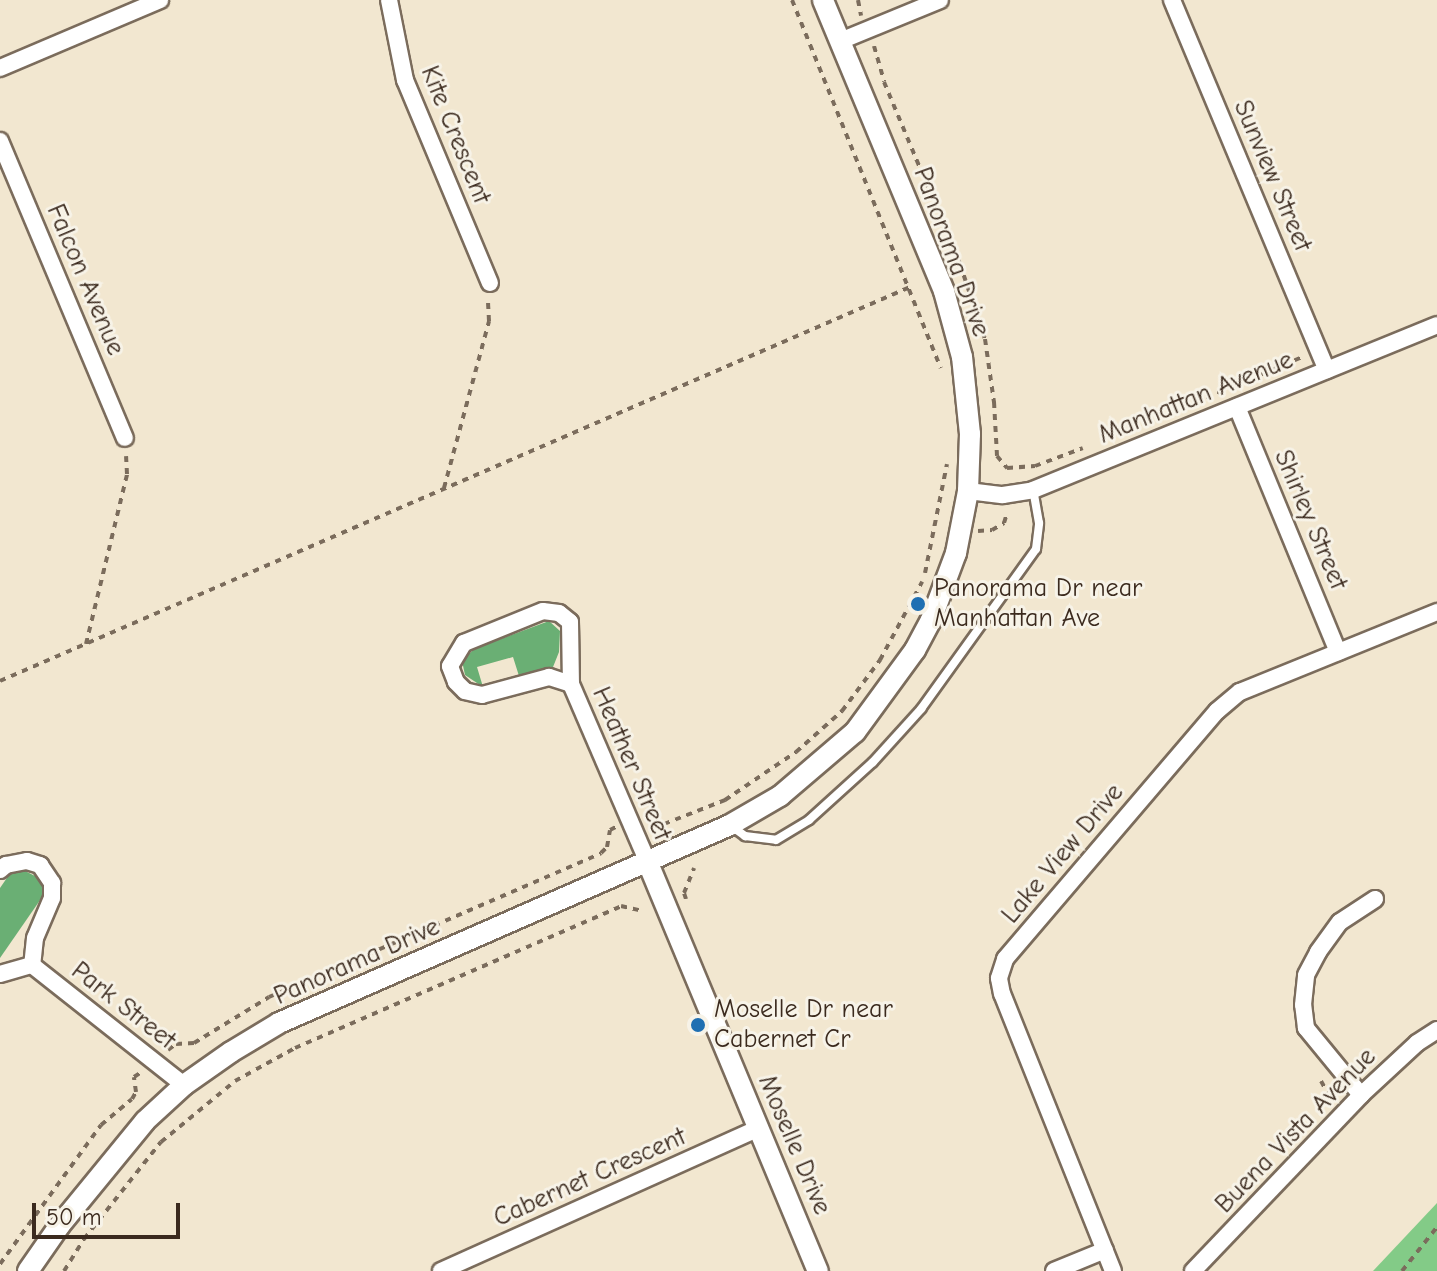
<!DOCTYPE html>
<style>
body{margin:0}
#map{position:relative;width:1437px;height:1271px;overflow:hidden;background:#f2e7d0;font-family:"Comic Neue",sans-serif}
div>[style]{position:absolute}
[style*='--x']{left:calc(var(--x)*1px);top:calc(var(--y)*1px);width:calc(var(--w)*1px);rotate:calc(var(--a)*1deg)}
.green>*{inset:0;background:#83cb87}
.forest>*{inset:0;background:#6aaf74}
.path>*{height:4px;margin-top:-2px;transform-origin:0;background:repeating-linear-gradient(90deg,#7b6c5c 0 6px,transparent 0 12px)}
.roads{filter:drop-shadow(2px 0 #7b6c5c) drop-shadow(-2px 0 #7b6c5c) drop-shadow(0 2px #7b6c5c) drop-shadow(0 -2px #7b6c5c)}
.service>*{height:8px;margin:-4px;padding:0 4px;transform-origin:4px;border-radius:4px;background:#fff}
.minor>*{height:16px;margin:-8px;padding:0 8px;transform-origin:8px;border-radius:8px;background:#fff}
.tertiary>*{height:20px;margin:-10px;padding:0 10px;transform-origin:10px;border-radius:10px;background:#fff}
.dots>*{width:22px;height:22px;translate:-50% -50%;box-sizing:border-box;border:4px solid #f7f3e8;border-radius:50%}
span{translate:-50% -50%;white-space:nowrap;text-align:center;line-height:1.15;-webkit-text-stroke:6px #f7f3e8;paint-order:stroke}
.street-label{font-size:26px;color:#3b2a1e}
.poi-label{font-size:26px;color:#3b2a1e}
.left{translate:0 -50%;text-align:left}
.scale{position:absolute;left:32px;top:1203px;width:148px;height:36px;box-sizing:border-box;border:4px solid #3b2a1e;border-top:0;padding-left:10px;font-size:24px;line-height:28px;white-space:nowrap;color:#3b2a1e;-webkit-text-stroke:6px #f7f3e8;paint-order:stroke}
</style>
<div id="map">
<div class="green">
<i style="clip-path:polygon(1437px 1203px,1437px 1271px,1373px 1271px)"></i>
</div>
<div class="forest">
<i style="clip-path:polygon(549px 621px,560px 631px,559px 652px,553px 667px,519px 676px,513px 657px,477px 667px,483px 687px,465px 675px,462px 661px,474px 649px)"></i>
<i style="clip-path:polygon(25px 871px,39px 878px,45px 893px,0 958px,0 888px,11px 872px)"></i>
</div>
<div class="path">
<i style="--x:792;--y:0;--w:397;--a:68"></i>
<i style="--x:858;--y:0;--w:16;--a:79"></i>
<i style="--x:874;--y:46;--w:37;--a:74"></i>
<i style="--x:884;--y:82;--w:197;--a:67.3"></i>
<i style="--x:960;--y:264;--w:79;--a:71.6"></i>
<i style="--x:985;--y:339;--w:64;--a:81.9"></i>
<i style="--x:994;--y:402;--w:54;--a:86.8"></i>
<i style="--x:997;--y:456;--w:16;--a:50"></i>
<i style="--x:1007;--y:468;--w:28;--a:-4"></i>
<i style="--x:1035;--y:466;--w:51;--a:-20.6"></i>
<i style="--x:1184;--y:407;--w:131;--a:-22.9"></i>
<i style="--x:444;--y:488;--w:173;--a:-74.9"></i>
<i style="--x:489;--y:321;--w:21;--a:-93"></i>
<i style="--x:978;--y:531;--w:14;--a:-4"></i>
<i style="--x:992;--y:530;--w:14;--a:-30"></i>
<i style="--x:1004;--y:523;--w:10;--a:-73"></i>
<i style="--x:925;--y:573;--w:111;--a:-78.6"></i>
<i style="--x:86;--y:644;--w:175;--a:-76.4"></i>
<i style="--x:127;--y:474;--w:18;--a:-93"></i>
<i style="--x:0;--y:681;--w:992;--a:-23.41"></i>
<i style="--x:646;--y:814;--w:21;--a:29"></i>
<i style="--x:664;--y:824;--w:66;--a:-21.5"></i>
<i style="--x:725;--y:800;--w:86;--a:-34.1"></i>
<i style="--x:796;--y:752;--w:62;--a:-41.7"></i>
<i style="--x:842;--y:711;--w:64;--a:-53.3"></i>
<i style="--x:880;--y:660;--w:89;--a:-61.7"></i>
<i style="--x:686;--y:899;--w:6;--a:-108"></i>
<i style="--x:684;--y:893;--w:27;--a:-68"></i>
<i style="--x:168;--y:1050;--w:10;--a:-37"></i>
<i style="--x:176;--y:1044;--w:18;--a:-3"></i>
<i style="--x:194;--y:1043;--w:88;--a:-31.5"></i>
<i style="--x:269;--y:997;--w:362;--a:-23.4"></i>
<i style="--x:601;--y:853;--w:8;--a:-45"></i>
<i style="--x:607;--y:847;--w:17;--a:-80"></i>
<i style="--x:610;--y:830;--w:7;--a:-27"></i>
<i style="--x:1321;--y:1081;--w:18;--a:61"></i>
<i style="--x:1330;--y:1097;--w:7;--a:106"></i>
<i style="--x:0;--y:1264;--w:172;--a:-54"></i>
<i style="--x:101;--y:1125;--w:40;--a:-40"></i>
<i style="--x:132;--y:1099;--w:8;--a:-60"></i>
<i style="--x:136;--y:1092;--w:15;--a:-98"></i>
<i style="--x:134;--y:1077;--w:7;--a:-34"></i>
<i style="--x:64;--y:1271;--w:38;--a:-58"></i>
<i style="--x:84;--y:1239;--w:124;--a:-51.6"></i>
<i style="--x:161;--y:1142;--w:96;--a:-39.5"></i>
<i style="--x:235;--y:1081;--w:68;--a:-28.8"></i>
<i style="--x:295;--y:1048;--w:356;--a:-23.5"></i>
<i style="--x:621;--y:906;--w:23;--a:13"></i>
<i style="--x:1402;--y:1271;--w:56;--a:-51.5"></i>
</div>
<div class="roads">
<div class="service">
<i style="--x:730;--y:825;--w:19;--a:36"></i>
<i style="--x:745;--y:836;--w:31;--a:7"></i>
<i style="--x:776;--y:840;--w:39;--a:-31"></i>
<i style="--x:809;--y:820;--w:86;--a:-42.2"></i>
<i style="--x:873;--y:762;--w:72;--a:-47.8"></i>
<i style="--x:921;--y:709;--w:197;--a:-54.3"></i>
<i style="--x:1036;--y:549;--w:26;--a:-83"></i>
<i style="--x:1039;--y:523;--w:34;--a:-100"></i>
</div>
<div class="minor">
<i style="--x:389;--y:0;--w:82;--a:78.7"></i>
<i style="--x:405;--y:80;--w:220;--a:67.3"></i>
<i style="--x:1172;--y:0;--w:401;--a:67.3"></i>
<i style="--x:840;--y:41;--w:108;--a:-22.3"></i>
<i style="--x:0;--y:68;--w:174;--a:-23"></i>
<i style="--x:0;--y:141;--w:322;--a:67.2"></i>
<i style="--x:1237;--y:407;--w:265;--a:67.6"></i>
<i style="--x:968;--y:491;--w:35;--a:7"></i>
<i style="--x:1003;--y:495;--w:30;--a:-9"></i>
<i style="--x:1033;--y:490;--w:436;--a:-22.2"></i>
<i style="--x:571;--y:684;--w:23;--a:-162"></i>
<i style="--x:549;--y:677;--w:69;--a:165"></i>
<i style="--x:482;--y:695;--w:17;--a:-167"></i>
<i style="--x:465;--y:691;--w:13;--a:-135"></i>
<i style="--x:456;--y:682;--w:17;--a:-111"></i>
<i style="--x:450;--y:666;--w:27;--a:-59"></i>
<i style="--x:464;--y:643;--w:85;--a:-22.1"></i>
<i style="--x:543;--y:611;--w:16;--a:7"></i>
<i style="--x:559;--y:613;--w:14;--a:39"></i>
<i style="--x:570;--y:622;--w:62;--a:89.1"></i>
<i style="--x:571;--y:684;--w:195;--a:66.7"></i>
<i style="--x:0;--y:870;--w:8;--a:-40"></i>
<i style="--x:6;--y:865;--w:21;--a:-11"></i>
<i style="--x:27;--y:861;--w:14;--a:17"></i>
<i style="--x:40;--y:865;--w:22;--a:56"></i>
<i style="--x:52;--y:883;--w:15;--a:90"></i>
<i style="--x:52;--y:898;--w:43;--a:113"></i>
<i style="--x:35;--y:938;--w:27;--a:96"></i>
<i style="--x:32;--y:965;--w:194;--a:38.3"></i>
<i style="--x:0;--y:974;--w:33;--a:-16"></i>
<i style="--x:1361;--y:1095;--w:87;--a:-129.4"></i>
<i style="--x:1306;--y:1028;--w:23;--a:-97"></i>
<i style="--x:1303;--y:1005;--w:30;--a:-84"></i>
<i style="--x:1306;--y:975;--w:26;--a:-62"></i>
<i style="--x:1318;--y:952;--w:37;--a:-54"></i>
<i style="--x:1340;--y:922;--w:42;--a:-33.3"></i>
<i style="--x:441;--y:1271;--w:349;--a:-24.2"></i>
<i style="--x:1054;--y:1271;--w:55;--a:-22.4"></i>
<i style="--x:1113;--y:1271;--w:298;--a:-111.8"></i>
<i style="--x:1002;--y:994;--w:16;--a:-101"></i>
<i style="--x:999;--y:978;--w:20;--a:-72"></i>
<i style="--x:1005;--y:959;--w:326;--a:-49.5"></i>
<i style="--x:1217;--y:711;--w:30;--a:-40"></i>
<i style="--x:1240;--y:692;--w:213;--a:-22.1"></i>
<i style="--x:1193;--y:1271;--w:243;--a:-46.3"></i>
<i style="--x:1361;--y:1095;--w:76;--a:-42.9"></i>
<i style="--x:1417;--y:1043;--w:24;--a:-33"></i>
</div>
<div class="tertiary">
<i style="--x:648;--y:863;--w:442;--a:67.4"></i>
<i style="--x:28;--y:1271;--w:56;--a:-55.2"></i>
<i style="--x:60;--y:1225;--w:134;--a:-50.7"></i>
<i style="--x:145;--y:1121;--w:53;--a:-42.7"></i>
<i style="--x:184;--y:1085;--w:57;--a:-35.1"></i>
<i style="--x:231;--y:1052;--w:56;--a:-31.1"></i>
<i style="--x:279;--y:1023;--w:493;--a:-23.7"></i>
<i style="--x:730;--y:825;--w:58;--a:-30.1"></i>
<i style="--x:780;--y:796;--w:99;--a:-40.5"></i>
<i style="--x:855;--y:732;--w:102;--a:-53.8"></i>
<i style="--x:915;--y:650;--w:34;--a:-62"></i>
<i style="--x:931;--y:620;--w:72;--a:-69.5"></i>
<i style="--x:956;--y:553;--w:63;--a:-79"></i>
<i style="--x:968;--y:491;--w:57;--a:-88"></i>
<i style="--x:970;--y:434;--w:77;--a:-95.9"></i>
<i style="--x:962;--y:357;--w:68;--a:-105.3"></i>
<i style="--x:944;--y:291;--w:315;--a:-112.6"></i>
</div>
</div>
<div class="dots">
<i style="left:918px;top:604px;background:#1f6fb2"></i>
<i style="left:698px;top:1025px;background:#1f6fb2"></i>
</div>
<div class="street-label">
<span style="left:455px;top:135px;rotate:68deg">Kite Crescent</span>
<span style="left:1272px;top:176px;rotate:67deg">Sunview Street</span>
<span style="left:951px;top:252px;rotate:70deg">Panorama Drive</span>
<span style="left:85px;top:280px;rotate:67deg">Falcon Avenue</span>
<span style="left:1196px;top:398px;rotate:-22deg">Manhattan Avenue</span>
<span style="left:1310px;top:520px;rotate:67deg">Shirley Street</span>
<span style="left:631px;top:764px;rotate:67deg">Heather Street</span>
<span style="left:1063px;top:854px;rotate:-50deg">Lake View Drive</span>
<span style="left:357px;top:962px;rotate:-24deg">Panorama Drive</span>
<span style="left:123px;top:1006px;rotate:38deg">Park Street</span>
<span style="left:1296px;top:1131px;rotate:-46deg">Buena Vista Avenue</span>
<span style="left:794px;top:1145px;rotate:67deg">Moselle Drive</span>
<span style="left:590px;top:1178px;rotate:-24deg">Cabernet Crescent</span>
</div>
<div class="poi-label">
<span class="left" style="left:934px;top:604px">Panorama Dr near<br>Manhattan Ave</span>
<span class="left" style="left:714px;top:1025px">Moselle Dr near<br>Cabernet Cr</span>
</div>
<div class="scale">50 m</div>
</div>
